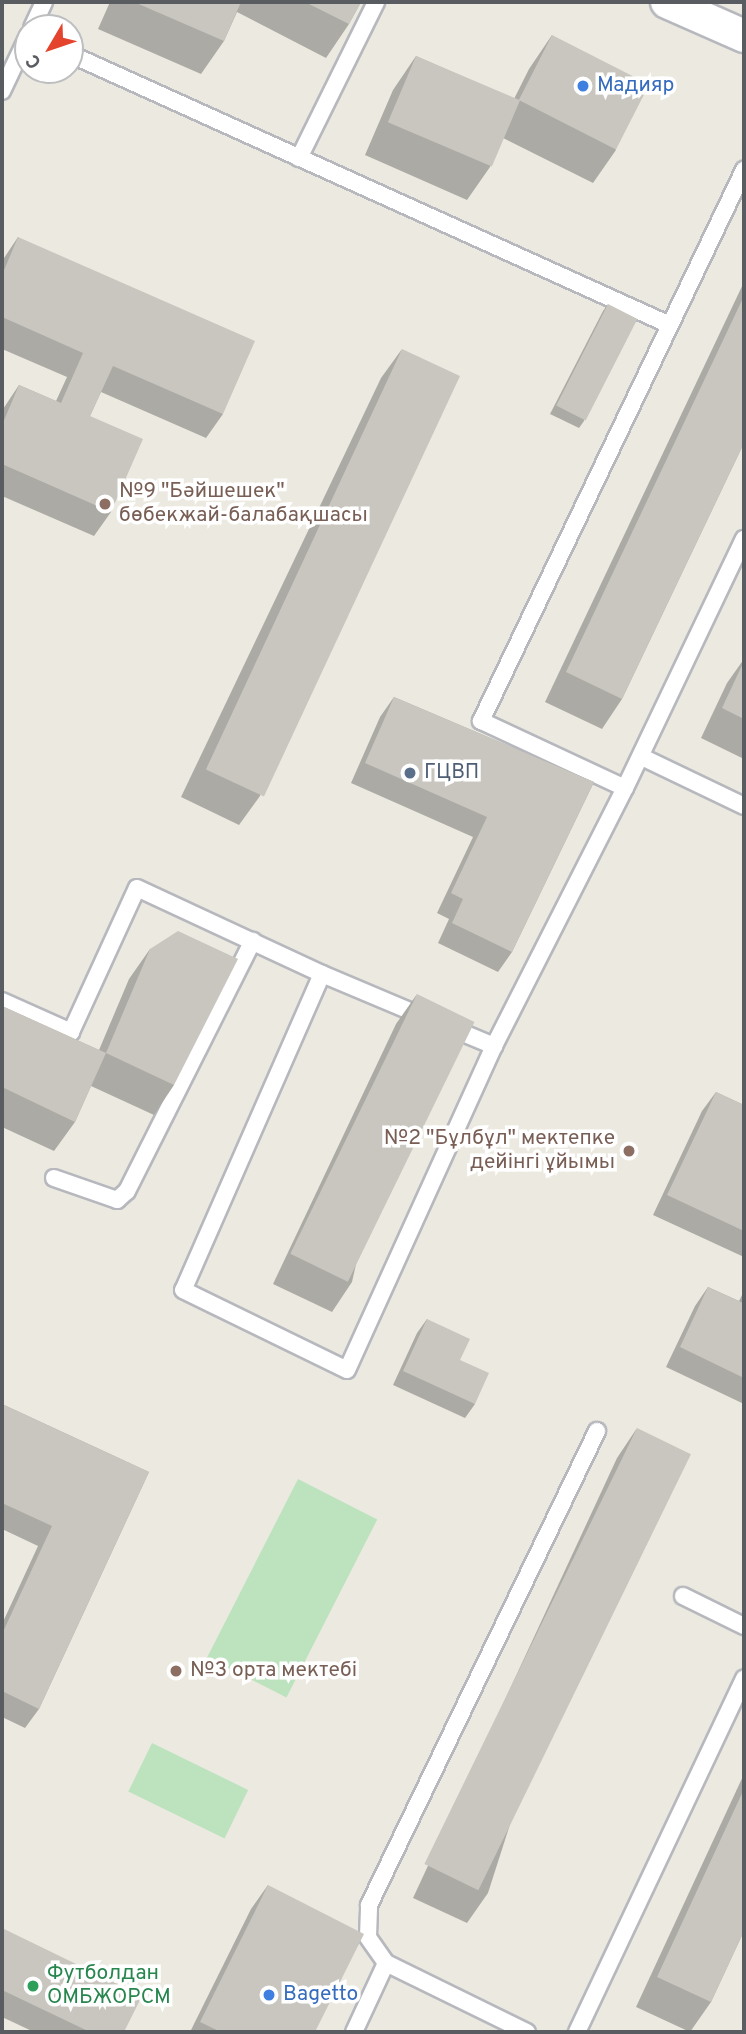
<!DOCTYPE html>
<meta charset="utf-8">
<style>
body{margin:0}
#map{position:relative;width:746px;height:2034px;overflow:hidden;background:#eceae0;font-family:Overpass,sans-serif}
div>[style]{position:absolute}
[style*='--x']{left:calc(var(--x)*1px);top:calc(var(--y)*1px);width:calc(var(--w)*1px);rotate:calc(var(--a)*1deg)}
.green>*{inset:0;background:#bce3be;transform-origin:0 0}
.roads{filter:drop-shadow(2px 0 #b6b8bd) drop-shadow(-2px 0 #b6b8bd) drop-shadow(0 2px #b6b8bd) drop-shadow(0 -2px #b6b8bd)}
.lane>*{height:16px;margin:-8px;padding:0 8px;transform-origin:8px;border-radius:8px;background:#fff}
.street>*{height:32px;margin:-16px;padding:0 16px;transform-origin:16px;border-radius:16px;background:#fff}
.wall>*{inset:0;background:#acaaa4}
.building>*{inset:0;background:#c8c6bf;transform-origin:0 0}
.dots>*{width:19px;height:19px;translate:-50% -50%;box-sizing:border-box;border:4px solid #fff;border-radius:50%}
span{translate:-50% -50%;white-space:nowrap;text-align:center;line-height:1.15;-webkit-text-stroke:7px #fff;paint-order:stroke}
.shop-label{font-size:21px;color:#366cbe}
.left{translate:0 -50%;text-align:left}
.education-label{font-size:21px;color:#785e54}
.right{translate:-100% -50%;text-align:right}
.service-label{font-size:21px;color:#4e5e75}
.leisure-label{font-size:21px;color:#27864d}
.frame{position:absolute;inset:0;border:4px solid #595c61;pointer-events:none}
.north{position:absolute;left:14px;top:14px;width:70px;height:70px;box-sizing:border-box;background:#fff;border:2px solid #bdbec0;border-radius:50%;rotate:231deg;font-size:19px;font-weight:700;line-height:28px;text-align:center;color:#595c61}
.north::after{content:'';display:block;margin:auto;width:24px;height:32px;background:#e4442d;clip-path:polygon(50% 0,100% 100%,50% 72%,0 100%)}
</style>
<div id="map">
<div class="green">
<i style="left:298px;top:1479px;width:89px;height:200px;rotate:27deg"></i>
<i style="left:152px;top:1743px;width:107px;height:54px;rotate:26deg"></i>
</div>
<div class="roads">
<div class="lane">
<i style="--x:32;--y:28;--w:29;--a:-65"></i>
<i style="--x:70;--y:54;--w:658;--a:24.31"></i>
<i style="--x:2;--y:91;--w:61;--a:-64.7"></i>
<i style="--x:299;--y:158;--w:174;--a:-63.7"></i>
<i style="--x:644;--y:758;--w:111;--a:25.6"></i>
<i style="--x:625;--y:788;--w:276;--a:-64.5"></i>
<i style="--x:2;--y:1001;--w:76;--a:24.2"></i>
<i style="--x:71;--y:1032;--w:158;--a:-65.4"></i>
<i style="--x:137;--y:888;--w:204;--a:24.9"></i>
<i style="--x:424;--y:1017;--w:111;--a:-157.1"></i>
<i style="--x:322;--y:974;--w:345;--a:113.7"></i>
<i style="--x:183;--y:1290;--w:182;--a:26"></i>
<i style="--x:347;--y:1370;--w:356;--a:-65.6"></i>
<i style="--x:494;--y:1046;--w:289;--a:-63.1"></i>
<i style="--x:625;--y:788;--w:159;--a:-155"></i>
<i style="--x:481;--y:721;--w:611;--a:-64.48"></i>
<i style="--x:451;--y:1028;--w:47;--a:22.7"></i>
<i style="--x:54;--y:1178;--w:67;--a:19.2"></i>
<i style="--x:117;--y:1200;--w:13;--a:-42"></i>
<i style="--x:127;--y:1191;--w:280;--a:-63.3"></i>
<i style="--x:683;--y:1596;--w:68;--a:26.2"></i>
<i style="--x:386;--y:1963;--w:32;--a:-125"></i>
<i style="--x:368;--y:1937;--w:32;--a:-88"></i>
<i style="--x:369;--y:1905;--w:526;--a:-64.31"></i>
<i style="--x:354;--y:2032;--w:76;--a:-65.1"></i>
<i style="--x:386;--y:1963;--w:157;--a:26.1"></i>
<i style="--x:577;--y:2032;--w:391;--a:-64.7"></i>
</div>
<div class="street">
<i style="--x:667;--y:2;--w:84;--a:23.8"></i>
</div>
</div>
<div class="wall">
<i style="clip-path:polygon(110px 2px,361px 2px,349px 24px,326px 58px,237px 12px,224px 41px,201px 74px,98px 29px)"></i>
<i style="clip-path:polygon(552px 35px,616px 150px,593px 183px,503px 138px,490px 167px,467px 200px,365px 155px,393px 90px,416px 56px,514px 99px,529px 69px)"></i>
<i style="clip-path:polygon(18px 237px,223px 414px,206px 438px,101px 392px,90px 416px,111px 512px,94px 536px,2px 496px,3px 409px,19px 385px,56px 401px,67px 377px,2px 349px,2px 261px)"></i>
<i style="clip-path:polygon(744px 282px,744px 443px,622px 699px,602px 729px,545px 702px)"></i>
<i style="clip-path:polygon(608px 304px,584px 421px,579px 428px,550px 414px,603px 311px)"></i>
<i style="clip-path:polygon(402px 349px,260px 796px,239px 825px,181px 797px,381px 378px)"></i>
<i style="clip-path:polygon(744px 659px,744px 759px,701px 738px,727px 683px)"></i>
<i style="clip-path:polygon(394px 697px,594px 782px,512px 952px,498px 972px,438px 943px,449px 919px,437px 913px,473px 837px,351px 783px,380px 717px)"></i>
<i style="clip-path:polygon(150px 949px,174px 1085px,154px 1115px,91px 1086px,75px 1122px,54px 1151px,2px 1127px,2px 1006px,99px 1050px,129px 979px)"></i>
<i style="clip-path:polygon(417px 994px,352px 1282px,332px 1312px,273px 1284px,396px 1024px)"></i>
<i style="clip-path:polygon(716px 1092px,744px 1105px,744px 1257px,653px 1215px,702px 1111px)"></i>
<i style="clip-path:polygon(708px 1287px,739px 1301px,744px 1291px,744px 1404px,666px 1367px,695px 1306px)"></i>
<i style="clip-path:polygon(427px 1319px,460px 1360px,475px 1404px,465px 1418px,393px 1385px,417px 1333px)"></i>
<i style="clip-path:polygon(2px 1404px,149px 1472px,39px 1709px,25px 1728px,2px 1717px,2px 1624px,38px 1546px,2px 1529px)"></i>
<i style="clip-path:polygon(637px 1428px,488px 1893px,467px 1923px,413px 1898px,617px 1458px)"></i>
<i style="clip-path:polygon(744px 1774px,744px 1931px,711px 2002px,690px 2032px,636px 2007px)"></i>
<i style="clip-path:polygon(268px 1885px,315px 2032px,190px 2032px,251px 1909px)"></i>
<i style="clip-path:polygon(2px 1928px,124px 2032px,34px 2032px,2px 2017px)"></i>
</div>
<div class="building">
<i style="clip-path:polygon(134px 2px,241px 2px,224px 41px)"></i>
<i style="clip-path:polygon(305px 2px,361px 2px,349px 24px)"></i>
<i style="left:552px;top:35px;width:109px;height:73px;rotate:27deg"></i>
<i style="left:416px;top:56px;width:113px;height:72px;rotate:23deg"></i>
<i style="clip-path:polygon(18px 237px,255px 341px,223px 414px,113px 366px,90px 416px,143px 439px,111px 512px,2px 464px,2px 425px,19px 385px,61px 403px,83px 353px,2px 317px,2px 275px)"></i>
<i style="clip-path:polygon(744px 296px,744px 443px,622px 699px,566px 672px)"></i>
<i style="left:608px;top:304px;width:33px;height:114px;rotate:27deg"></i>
<i style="left:402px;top:349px;width:64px;height:464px;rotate:25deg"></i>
<i style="clip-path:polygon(744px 661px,744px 719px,722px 708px)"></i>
<i style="clip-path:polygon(394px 697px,594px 782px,512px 952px,452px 923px,463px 899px,451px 893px,487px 817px,365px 763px)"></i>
<i style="clip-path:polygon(178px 931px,238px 959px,174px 1085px,106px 1053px,150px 949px)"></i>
<i style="left:417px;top:994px;width:64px;height:289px;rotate:26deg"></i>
<i style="clip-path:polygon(2px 1006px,106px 1053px,75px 1122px,2px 1087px)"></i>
<i style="clip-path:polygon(716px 1092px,744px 1105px,744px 1231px,667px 1195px)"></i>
<i style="clip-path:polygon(708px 1287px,743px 1303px,744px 1300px,744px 1378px,680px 1347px)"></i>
<i style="clip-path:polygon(427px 1319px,470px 1339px,460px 1360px,489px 1373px,475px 1404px,403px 1371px)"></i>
<i style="clip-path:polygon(2px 1404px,149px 1472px,39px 1709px,2px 1691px,2px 1634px,52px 1526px,2px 1503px)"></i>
<i style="left:637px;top:1428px;width:60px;height:485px;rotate:26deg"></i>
<i style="clip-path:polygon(744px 1789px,744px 1931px,711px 2002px,657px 1977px)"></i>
<i style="clip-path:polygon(268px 1885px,364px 1934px,315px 2032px,221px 2032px,200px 2022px)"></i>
<i style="clip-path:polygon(2px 1928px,142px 1996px,124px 2032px,90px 2032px,2px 1990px)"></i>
</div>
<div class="dots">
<i style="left:583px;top:86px;background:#3f7fe0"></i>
<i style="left:105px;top:504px;background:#8d6e63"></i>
<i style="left:410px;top:773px;background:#5c6f8a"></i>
<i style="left:629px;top:1151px;background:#8d6e63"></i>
<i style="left:176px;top:1671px;background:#8d6e63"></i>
<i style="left:33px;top:1986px;background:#2e9e5b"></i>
<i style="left:269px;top:1995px;background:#3f7fe0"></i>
</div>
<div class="shop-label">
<span class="left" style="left:597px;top:86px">Мадияр</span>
<span class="left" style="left:283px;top:1995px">Bagetto</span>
</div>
<div class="education-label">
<span class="left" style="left:119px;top:504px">№9 "Бәйшешек"<br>бөбекжай-балабақшасы</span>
<span class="right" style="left:615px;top:1151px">№2 "Бұлбұл" мектепке<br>дейінгі ұйымы</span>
<span class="left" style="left:190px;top:1671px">№3 орта мектебі</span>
</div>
<div class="service-label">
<span class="left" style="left:424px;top:773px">ГЦВП</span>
</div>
<div class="leisure-label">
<span class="left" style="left:47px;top:1986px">Футболдан<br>ОМБЖОРСМ</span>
</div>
<div class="frame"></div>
<div class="north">С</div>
</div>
